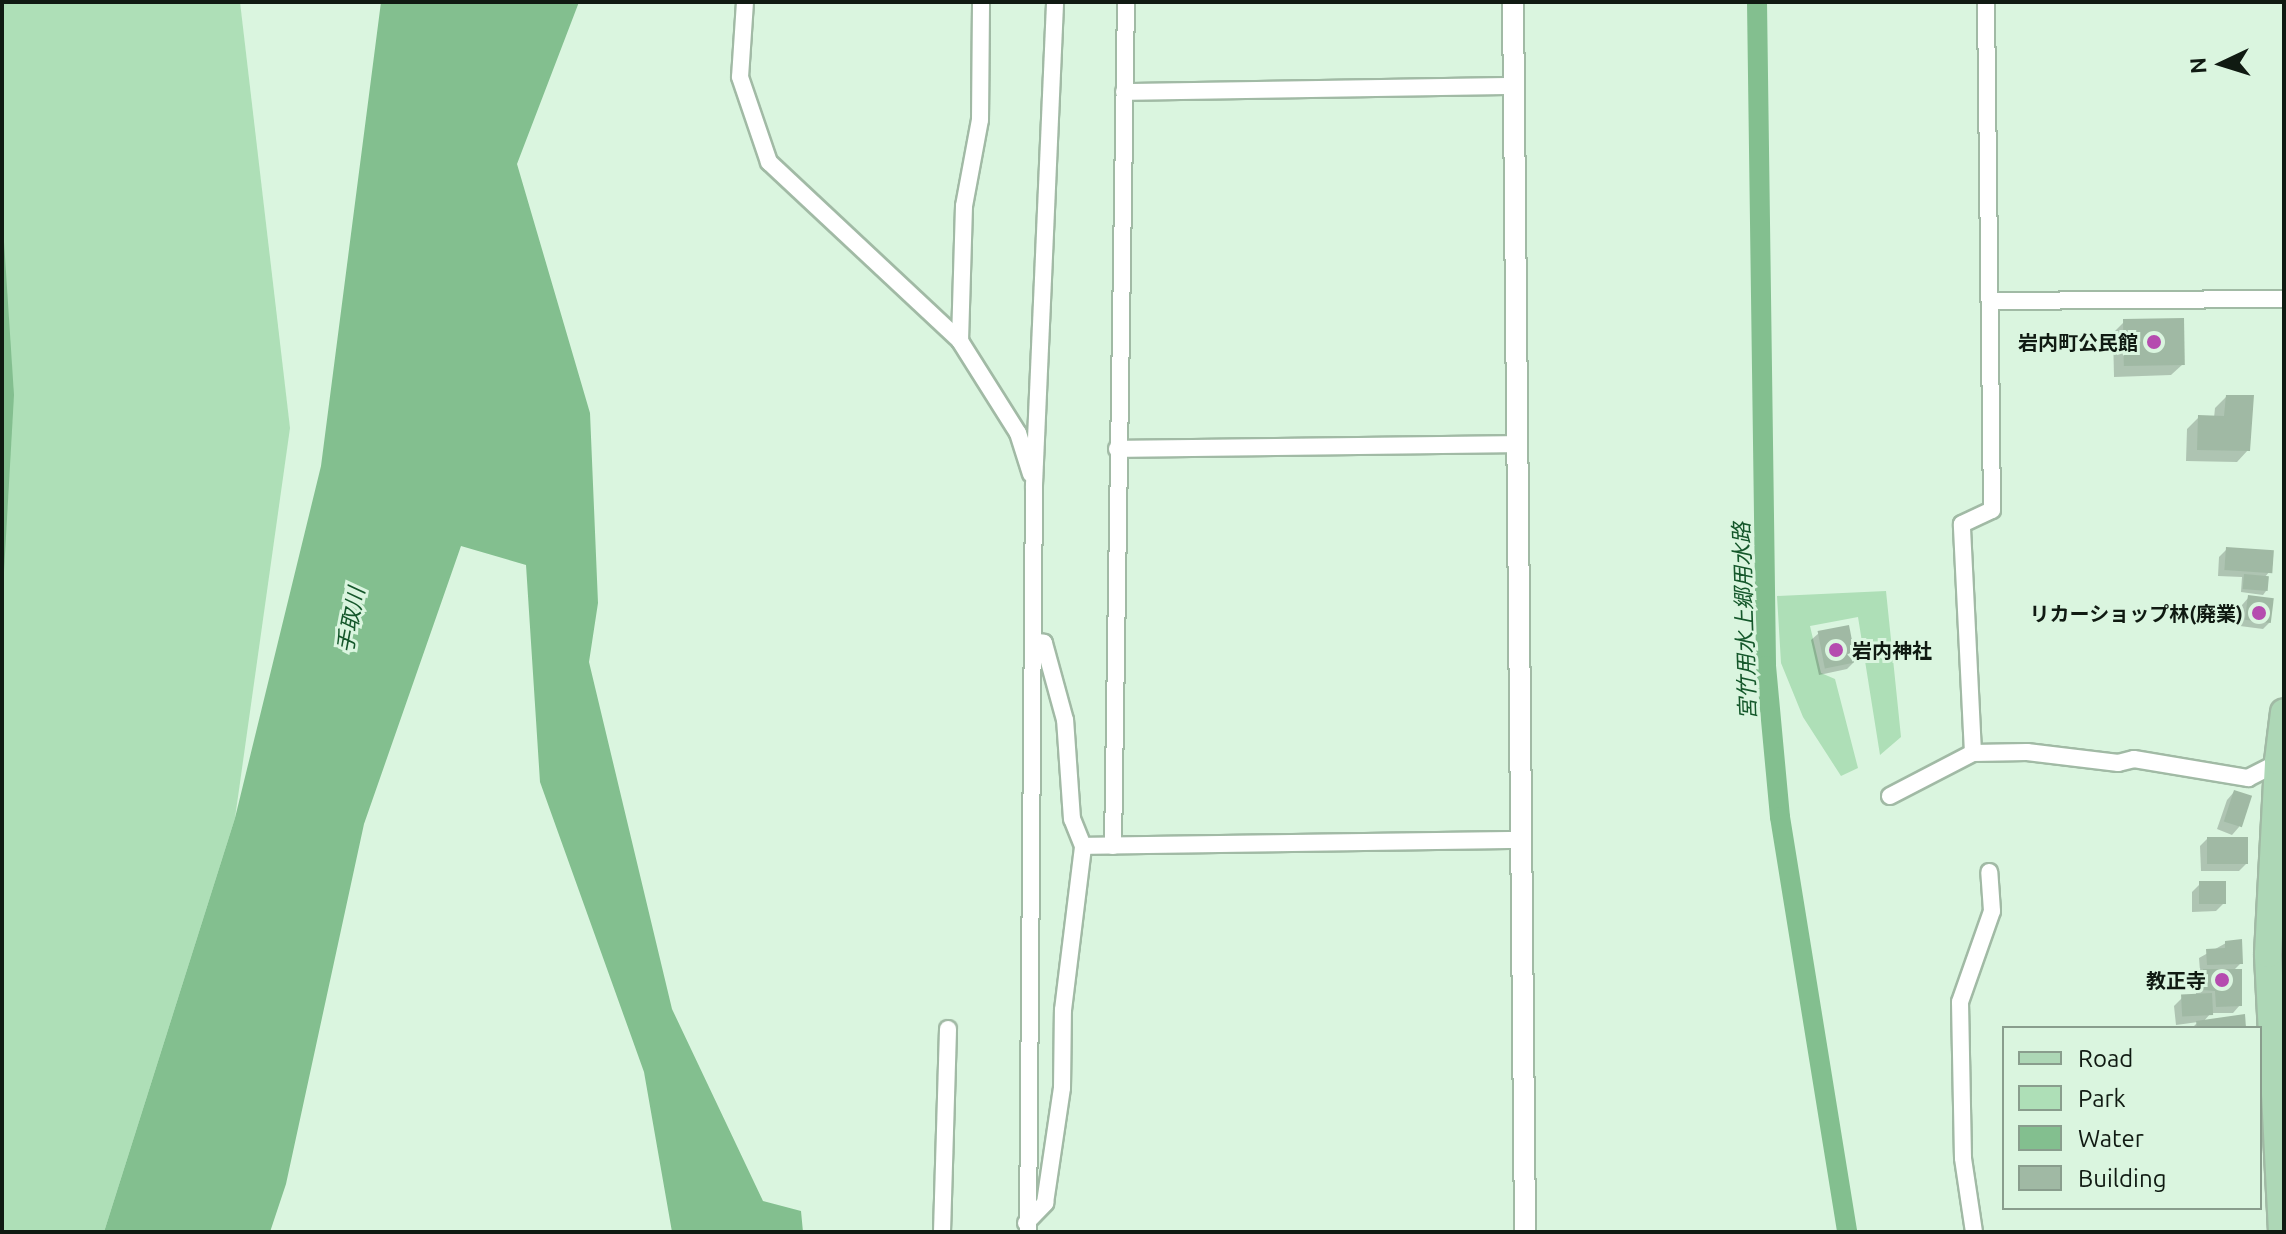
<!DOCTYPE html>
<meta charset="utf-8">
<style>
body{margin:0}
#map{position:relative;width:2286px;height:1234px;overflow:hidden;background:#daf5df;font-family:Ubuntu,"Noto Sans JP",sans-serif}
div>[style]{position:absolute}
[style*='--x']{left:calc(var(--x)*1px);top:calc(var(--y)*1px);width:calc(var(--w)*1px);rotate:calc(var(--a)*1deg)}
.green>*{inset:0;background:#aedfb7}
.water>*{inset:0;background:#83bf8f}
.shadow>*{inset:0;background:#0003}
.canal>*{height:20px;margin:-10px;padding:0 10px;transform-origin:10px;border-radius:10px;background:#83bf8f}
.building>*{inset:0;background:#a0b9a4;transform-origin:0 0}
.roads{filter:drop-shadow(2px 0 #a1baa5) drop-shadow(-2px 0 #a1baa5) drop-shadow(0 2px #a1baa5) drop-shadow(0 -2px #a1baa5)}
.minor>*{height:16px;margin:-8px;padding:0 8px;transform-origin:8px;border-radius:8px;background:#fff}
.tertiary>*{height:20px;margin:-10px;padding:0 10px;transform-origin:10px;border-radius:10px;background:#fff}
.primary>*{height:26px;margin:-13px;padding:0 13px;transform-origin:13px;border-radius:13px;background:#add7b6}
.dots>*{width:22px;height:22px;translate:-50% -50%;box-sizing:border-box;border:4px solid #daf5df;border-radius:50%}
span{translate:-50% -50%;white-space:nowrap;text-align:center;line-height:1.15;-webkit-text-stroke:6px #daf5df;paint-order:stroke}
.poi-label{font-size:20px;color:#101a12;font-weight:700}
.right{translate:-100% -50%;text-align:right}
.left{translate:0 -50%;text-align:left}
.water-label{font-size:22px;color:#14572a;font-style:italic}
.frame{position:absolute;inset:0;border:4px solid #101a12;pointer-events:none}
.legend{position:absolute;left:2002px;top:1026px;width:260px;height:184px;box-sizing:border-box;background:#daf5df;border:2px solid #899d8d;margin:0;padding:10px 14px;list-style:none;font-size:24px;color:#101a12}
.legend li{display:flex;align-items:center;gap:16px;height:40px}
.legend b{width:40px;border:2px solid #899d8d}
.north{position:absolute;left:2182px;top:24px;width:80px;height:80px;-webkit-text-stroke:6px #daf5df;paint-order:stroke;rotate:266deg;font-size:22px;font-weight:700;line-height:32px;text-align:center;color:#101a12}
.north::after{content:'';display:block;margin:auto;width:28px;height:36px;background:#101a12;clip-path:polygon(50% 0,100% 100%,50% 72%,0 100%)}
</style>
<div id="map">
<div class="green">
<i style="clip-path:polygon(2px 2px,240px 2px,290px 428px,235px 818px,104px 1232px,2px 1232px)"></i>
<i style="clip-path:polygon(1886px 591px,1901px 737px,1880px 755px,1858px 617px,1810px 626px,1821px 673px,1835px 679px,1858px 768px,1841px 776px,1803px 717px,1781px 663px,1777px 596px)"></i>
</div>
<div class="water">
<i style="clip-path:polygon(381px 2px,579px 2px,517px 164px,590px 413px,598px 603px,589px 662px,672px 1009px,763px 1201px,801px 1211px,803px 1232px,672px 1232px,644px 1072px,540px 782px,526px 565px,461px 546px,364px 824px,286px 1184px,270px 1232px,104px 1232px,235px 818px,321px 466px)"></i>
<i style="clip-path:polygon(2px 211px,14px 395px,2px 607px)"></i>
</div>
<div class="shadow">
<i style="clip-path:polygon(2124px 322px,2183px 364px,2171px 375px,2114px 377px,2113px 333px)"></i>
<i style="clip-path:polygon(2226px 397px,2248px 450px,2237px 462px,2186px 461px,2187px 429px,2199px 417px,2214px 418px,2215px 408px)"></i>
<i style="clip-path:polygon(2227px 549px,2270px 571px,2264px 578px,2266px 591px,2263px 595px,2241px 592px,2242px 577px,2218px 576px,2219px 557px)"></i>
<i style="clip-path:polygon(2249px 597px,2270px 622px,2263px 629px,2240px 626px,2242px 605px)"></i>
<i style="clip-path:polygon(1819px 633px,1854px 662px,1847px 669px,1819px 675px,1811px 640px)"></i>
<i style="clip-path:polygon(2234px 792px,2239px 827px,2232px 835px,2217px 829px,2227px 800px)"></i>
<i style="clip-path:polygon(2207px 839px,2246px 864px,2239px 871px,2201px 871px,2200px 846px)"></i>
<i style="clip-path:polygon(2199px 885px,2224px 903px,2216px 911px,2192px 912px,2192px 892px)"></i>
<i style="clip-path:polygon(2275px 910px,2284px 910px,2284px 959px,2268px 959px)"></i>
<i style="clip-path:polygon(2226px 943px,2241px 963px,2233px 971px,2240px 1005px,2233px 1013px,2211px 1013px,2203px 1022px,2244px 1028px,2192px 1028px,2198px 1022px,2176px 1025px,2174px 1006px,2182px 998px,2196px 997px,2196px 979px,2204px 971px,2200px 971px,2199px 958px)"></i>
<i style="clip-path:polygon(2282px 962px,2284px 962px,2284px 1031px,2275px 970px)"></i>
</div>
<div class="canal">
<i style="--x:1757;--y:2;--w:664;--a:89.22"></i>
<i style="--x:1766;--y:666;--w:152;--a:84.7"></i>
<i style="--x:1780;--y:817;--w:420;--a:80.8"></i>
</div>
<div class="building">
<i style="left:2184px;top:318px;width:47px;height:61px;rotate:89deg"></i>
<i style="clip-path:polygon(2226px 395px,2254px 395px,2250px 451px,2197px 450px,2198px 415px,2224px 416px)"></i>
<i style="left:2226px;top:547px;width:48px;height:23px;rotate:4deg"></i>
<i style="left:2244px;top:574px;width:25px;height:15px;rotate:5deg"></i>
<i style="left:2248px;top:595px;width:26px;height:25px;rotate:7deg"></i>
<i style="left:1849px;top:625px;width:38px;height:32px;rotate:79deg"></i>
<i style="left:2234px;top:790px;width:19px;height:33px;rotate:18deg"></i>
<i style="left:2207px;top:837px;width:41px;height:27px"></i>
<i style="left:2226px;top:881px;width:23px;height:27px;rotate:90deg"></i>
<i style="clip-path:polygon(2242px 939px,2243px 964px,2207px 965px,2206px 949px,2225px 948px,2225px 941px)"></i>
<i style="clip-path:polygon(2203px 969px,2242px 969px,2242px 1006px,2216px 1007px,2215px 991px,2203px 990px)"></i>
<i style="left:2212px;top:993px;width:22px;height:31px;rotate:87deg"></i>
<i style="clip-path:polygon(2245px 1014px,2246px 1028px,2197px 1028px,2196px 1021px)"></i>
</div>
<div class="roads">
<div class="minor">
<i style="--x:745;--y:2;--w:75;--a:93.8"></i>
<i style="--x:740;--y:77;--w:90;--a:71.2"></i>
<i style="--x:769;--y:162;--w:262;--a:43.1"></i>
<i style="--x:960;--y:341;--w:109;--a:57.8"></i>
<i style="--x:1018;--y:433;--w:43;--a:72.4"></i>
<i style="--x:1124;--y:92;--w:390;--a:-0.9"></i>
<i style="--x:1990;--y:301;--w:294;--a:-0.4"></i>
<i style="--x:960;--y:341;--w:135;--a:-88.3"></i>
<i style="--x:964;--y:206;--w:87;--a:-79.5"></i>
<i style="--x:980;--y:120;--w:118;--a:-89.5"></i>
<i style="--x:1117;--y:449;--w:400;--a:-0.7"></i>
<i style="--x:1973;--y:753;--w:229;--a:-92.8"></i>
<i style="--x:1962;--y:524;--w:33;--a:-25"></i>
<i style="--x:1992;--y:510;--w:508;--a:-90.68"></i>
<i style="--x:1890;--y:796;--w:93;--a:-27.4"></i>
<i style="--x:1973;--y:753;--w:54;--a:-1.1"></i>
<i style="--x:2027;--y:752;--w:92;--a:6.9"></i>
<i style="--x:2118;--y:763;--w:16;--a:-14"></i>
<i style="--x:2134;--y:759;--w:116;--a:9.5"></i>
<i style="--x:2248;--y:778;--w:38;--a:-27"></i>
<i style="--x:1083;--y:846;--w:436;--a:-0.8"></i>
<i style="--x:1113;--y:846;--w:844;--a:-89.12"></i>
<i style="--x:1026;--y:1223;--w:28;--a:-46"></i>
<i style="--x:1045;--y:1203;--w:116;--a:-81.6"></i>
<i style="--x:1062;--y:1088;--w:78;--a:-89.3"></i>
<i style="--x:1063;--y:1010;--w:165;--a:-83"></i>
<i style="--x:1083;--y:846;--w:29;--a:-112"></i>
<i style="--x:1072;--y:819;--w:99;--a:-94"></i>
<i style="--x:1065;--y:720;--w:80;--a:-105.3"></i>
<i style="--x:1044;--y:643;--w:11;--a:-170"></i>
<i style="--x:942;--y:1232;--w:203;--a:-88.3"></i>
<i style="--x:1028;--y:1232;--w:747;--a:-89.54"></i>
<i style="--x:1034;--y:485;--w:483;--a:-87.5"></i>
<i style="--x:1974;--y:1232;--w:75;--a:-98.5"></i>
<i style="--x:1963;--y:1158;--w:156;--a:-91.1"></i>
<i style="--x:1960;--y:1002;--w:96;--a:-70.6"></i>
<i style="--x:1992;--y:911;--w:39;--a:-94"></i>
</div>
<div class="tertiary">
<i style="--x:1513;--y:2;--w:1230;--a:89.44"></i>
</div>
<div class="primary">
<i style="--x:2282;--y:1232;--w:278;--a:-92.9"></i>
<i style="--x:2268;--y:954;--w:193;--a:-87"></i>
<i style="--x:2278;--y:761;--w:49;--a:-83"></i>
</div>
</div>
<div class="dots">
<i style="left:2154px;top:342px;background:#b54caf"></i>
<i style="left:2259px;top:613px;background:#b54caf"></i>
<i style="left:1836px;top:650px;background:#b54caf"></i>
<i style="left:2222px;top:980px;background:#b54caf"></i>
</div>
<div class="poi-label">
<span class="right" style="left:2138px;top:342px">岩内町公民館</span>
<span class="right" style="left:2243px;top:613px">リカーショップ林(廃業)</span>
<span class="left" style="left:1852px;top:650px">岩内神社</span>
<span class="right" style="left:2206px;top:980px">教正寺</span>
</div>
<div class="water-label">
<span style="left:350px;top:620px;rotate:-79deg">手取川</span>
<span style="left:1744px;top:621px;rotate:-92deg">宮竹用水上郷用水路</span>
</div>
<div class="frame"></div>
<ul class="legend">
<li><b style="height:10px;background:#add7b6"></b>Road</li>
<li><b style="height:22px;background:#aedfb7"></b>Park</li>
<li><b style="height:22px;background:#83bf8f"></b>Water</li>
<li><b style="height:22px;background:#a0b9a4"></b>Building</li>
</ul>
<div class="north">N</div>
</div>
